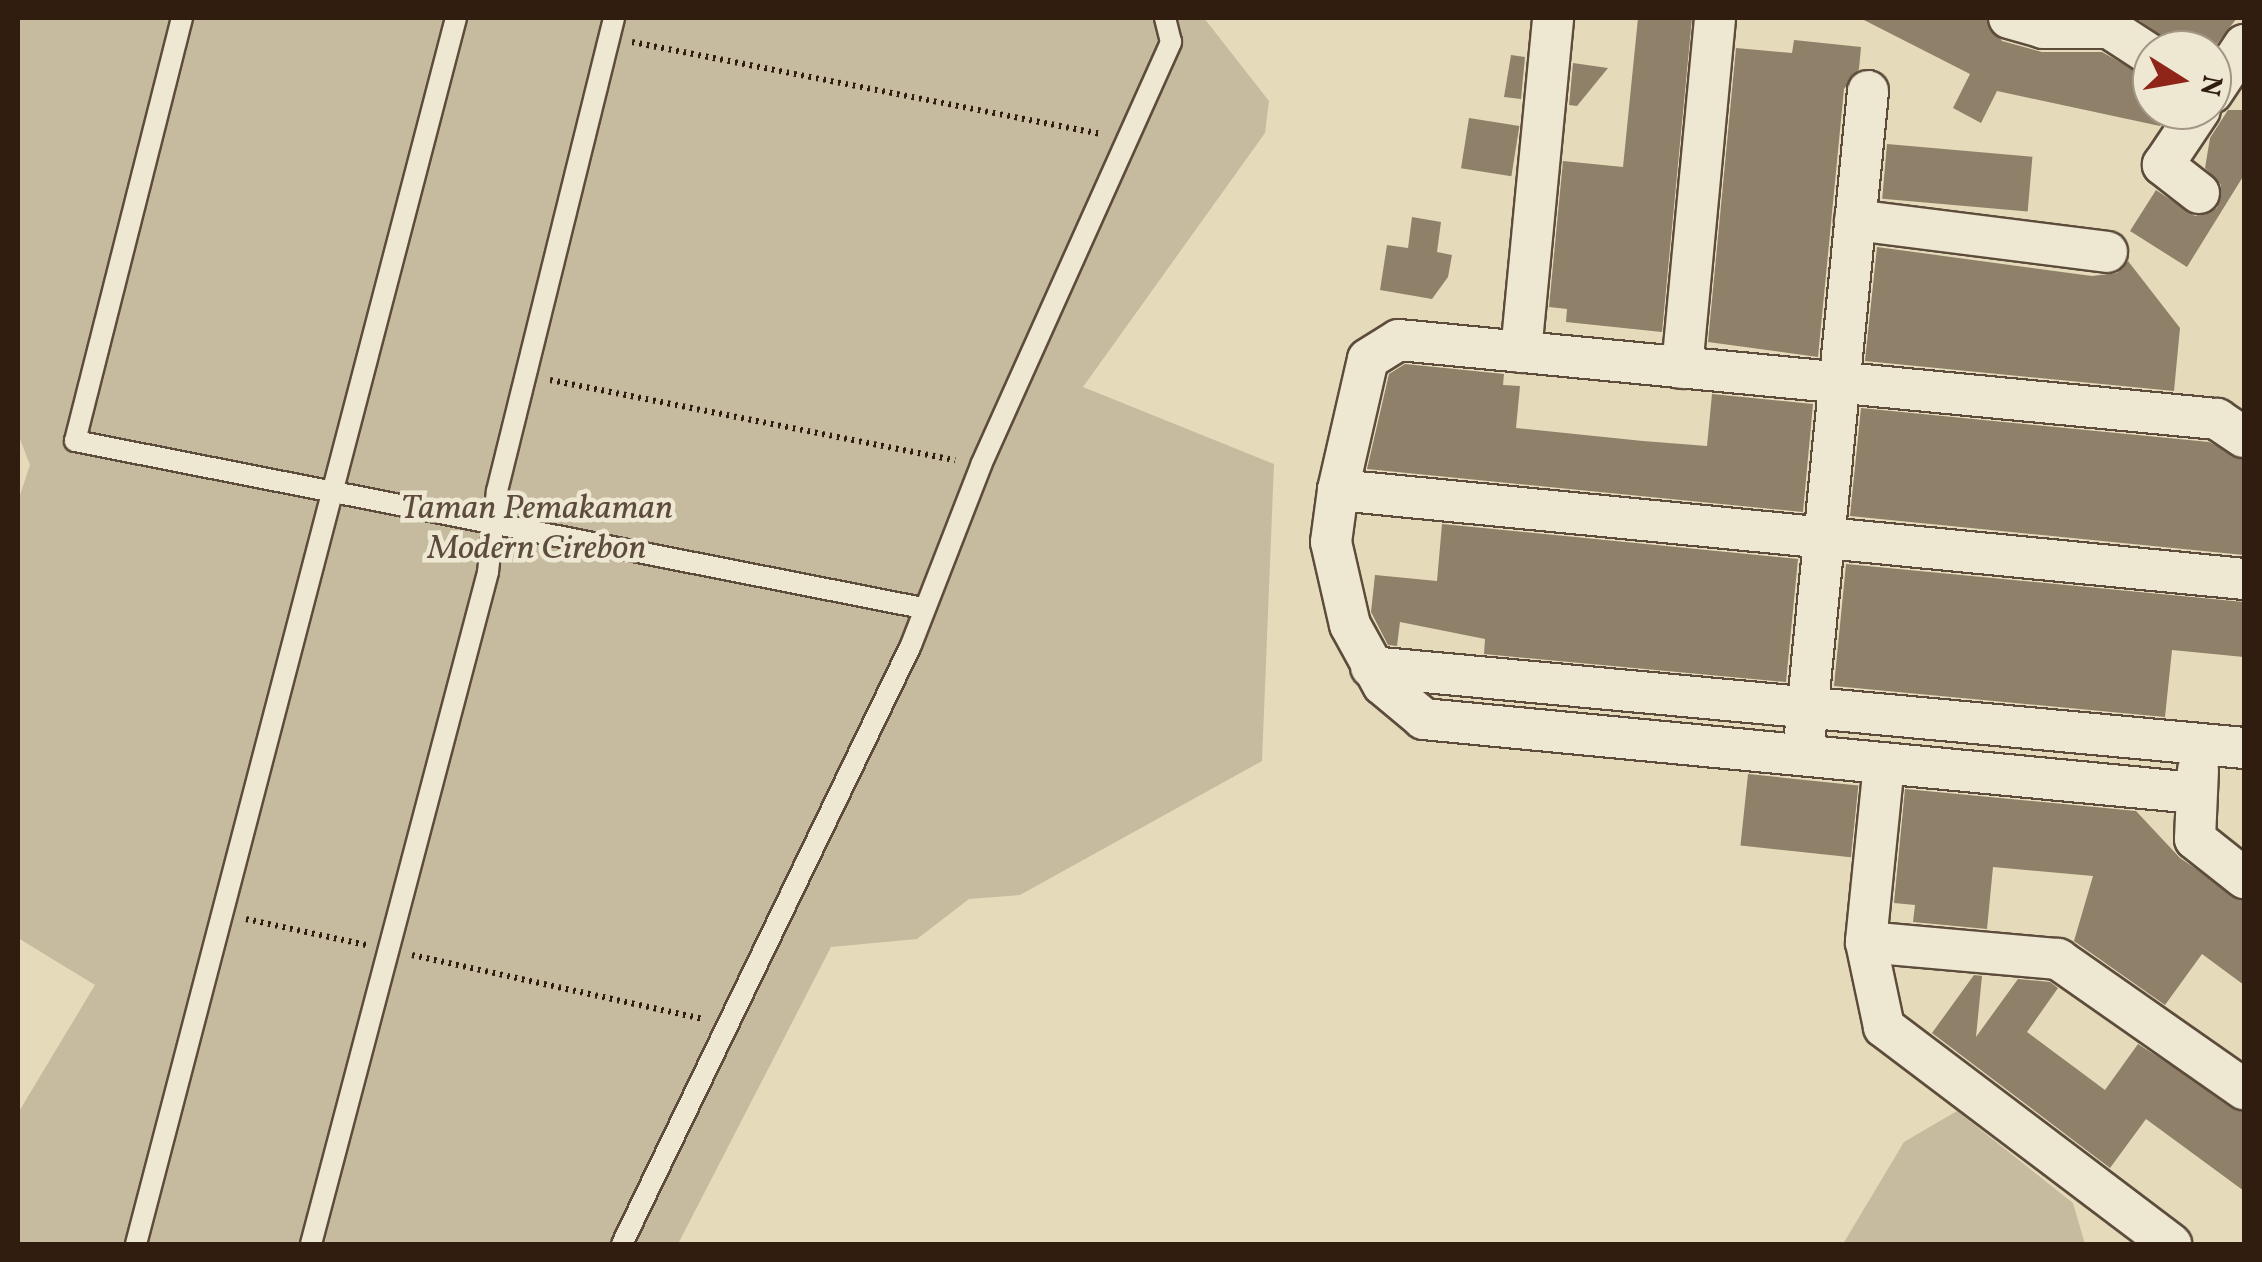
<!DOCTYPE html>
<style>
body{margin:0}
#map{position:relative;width:2262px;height:1262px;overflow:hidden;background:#e5dbbb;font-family:Vollkorn,serif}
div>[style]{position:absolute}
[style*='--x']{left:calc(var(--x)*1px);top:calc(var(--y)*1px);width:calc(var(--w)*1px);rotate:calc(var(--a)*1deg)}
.green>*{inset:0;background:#c6bb9e}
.building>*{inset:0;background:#8e8069;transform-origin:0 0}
.path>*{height:6px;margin-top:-3px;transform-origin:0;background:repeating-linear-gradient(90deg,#301d10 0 2.5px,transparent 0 7.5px)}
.roads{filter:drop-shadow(2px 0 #5d4c3b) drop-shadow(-2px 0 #5d4c3b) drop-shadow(0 2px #5d4c3b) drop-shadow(0 -2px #5d4c3b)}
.lane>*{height:20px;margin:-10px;padding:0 10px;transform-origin:10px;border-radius:10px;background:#eee8d3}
.street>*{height:40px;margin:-20px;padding:0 20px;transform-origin:20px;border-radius:20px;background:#eee8d3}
span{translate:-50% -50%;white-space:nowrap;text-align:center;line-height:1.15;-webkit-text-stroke:9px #eee8d3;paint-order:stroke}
.park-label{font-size:35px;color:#5d4c3b;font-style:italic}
.frame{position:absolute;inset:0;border:20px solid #301d10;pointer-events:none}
.north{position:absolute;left:2132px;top:30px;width:100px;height:100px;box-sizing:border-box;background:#eee8d3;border:2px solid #a29785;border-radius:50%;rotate:101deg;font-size:28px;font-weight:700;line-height:40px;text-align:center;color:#301d10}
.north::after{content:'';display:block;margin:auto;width:35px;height:45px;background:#8f2418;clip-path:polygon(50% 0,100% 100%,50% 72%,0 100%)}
</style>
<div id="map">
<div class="green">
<i style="clip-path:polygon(18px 18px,1204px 18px,1269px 101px,1265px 133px,1083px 387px,1274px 464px,1262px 761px,1020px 895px,969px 899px,917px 939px,831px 947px,678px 1244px,18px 1244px,18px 1113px,95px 985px,18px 938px,18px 501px,30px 465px,18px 434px)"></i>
<i style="clip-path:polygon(1957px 1111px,2073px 1203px,2085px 1244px,1843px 1244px,1904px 1142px)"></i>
</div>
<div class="building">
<i style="clip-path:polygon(1638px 18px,1692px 18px,1662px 332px,1566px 322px,1567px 309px,1549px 307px,1563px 161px,1623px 167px)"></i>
<i style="clip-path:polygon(1860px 18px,1986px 18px,2002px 41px,2042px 52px,2102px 52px,2152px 80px,2152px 110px,2171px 110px,2160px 126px,1997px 91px,1981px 123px,1953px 108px,1970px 74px)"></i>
<i style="clip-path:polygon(2136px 18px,2237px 18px,2212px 50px,2182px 50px)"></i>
<i style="clip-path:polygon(1794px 40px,1861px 47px,1859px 69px,1844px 89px,1818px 357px,1708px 342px,1736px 48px,1792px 53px)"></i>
<i style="clip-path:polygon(1511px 55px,1525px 57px,1521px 99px,1504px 97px)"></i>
<i style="clip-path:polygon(1573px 63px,1608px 68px,1577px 106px,1569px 105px)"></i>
<i style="clip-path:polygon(2228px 110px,2244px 110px,2244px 175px,2187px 267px,2130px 231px,2156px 190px,2195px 216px,2217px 208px,2221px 185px,2205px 168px,2210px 138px)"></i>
<i style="left:1469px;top:118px;width:51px;height:51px;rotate:9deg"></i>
<i style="left:1887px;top:144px;width:146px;height:55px;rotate:5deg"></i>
<i style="clip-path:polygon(1412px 217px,1441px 222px,1437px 252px,1452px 255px,1448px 277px,1432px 299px,1380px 290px,1387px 245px,1408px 248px)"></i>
<i style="clip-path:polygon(1877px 247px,2092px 276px,2117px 273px,2128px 261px,2180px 328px,2174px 391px,1865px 361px)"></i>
<i style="clip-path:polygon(1405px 364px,1504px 374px,1503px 385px,1520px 386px,1516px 428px,1643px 441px,1707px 446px,1712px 394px,1813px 404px,1803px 512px,1367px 469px,1389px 374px)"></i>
<i style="clip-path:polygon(1861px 408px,2209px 442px,2244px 460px,2244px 555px,1850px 516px)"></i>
<i style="clip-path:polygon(1442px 524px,1798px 559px,1786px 682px,1484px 654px,1485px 639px,1400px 622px,1397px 646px,1388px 645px,1371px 612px,1375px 575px,1437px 581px)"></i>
<i style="clip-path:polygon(1846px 564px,2244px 602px,2244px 657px,2172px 650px,2165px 717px,1834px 686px)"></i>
<i style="left:1748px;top:774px;width:111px;height:72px;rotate:6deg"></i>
<i style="clip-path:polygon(1905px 789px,2136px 811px,2180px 858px,2244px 901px,2244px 985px,2202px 954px,2165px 1005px,2074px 941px,2093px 876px,1993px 867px,1987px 929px,1913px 922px,1915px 905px,1894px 903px)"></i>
<i style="clip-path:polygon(1974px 975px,1982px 976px,1976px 1037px,2018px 979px,2050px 982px,2058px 988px,2027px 1032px,2105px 1090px,2138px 1044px,2244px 1112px,2244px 1191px,2146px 1119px,2110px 1168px,1932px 1033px)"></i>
</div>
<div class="path">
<i style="--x:632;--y:42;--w:478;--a:11.1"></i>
<i style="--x:550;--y:380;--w:413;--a:11.2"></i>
<i style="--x:246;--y:919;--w:123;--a:12.2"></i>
<i style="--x:412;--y:955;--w:298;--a:12.4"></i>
</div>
<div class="roads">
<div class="lane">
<i style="--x:182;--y:18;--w:436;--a:104.2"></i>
<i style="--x:75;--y:441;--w:863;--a:11.15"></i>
<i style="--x:136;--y:1244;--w:1267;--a:-75.37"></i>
<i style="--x:311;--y:1244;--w:695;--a:-75.24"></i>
<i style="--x:488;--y:572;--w:81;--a:-83.7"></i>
<i style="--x:497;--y:491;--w:487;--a:-76.1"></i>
<i style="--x:622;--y:1244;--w:665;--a:-64.24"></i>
<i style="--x:911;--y:645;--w:193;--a:-68.7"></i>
<i style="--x:981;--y:465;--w:464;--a:-65.8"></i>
<i style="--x:1171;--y:42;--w:25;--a:-104"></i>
</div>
<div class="street">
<i style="--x:2009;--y:18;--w:35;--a:16"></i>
<i style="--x:2043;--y:28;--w:66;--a:0"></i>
<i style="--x:2109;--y:28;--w:51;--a:33.1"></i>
<i style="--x:2212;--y:93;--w:58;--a:-56.3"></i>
<i style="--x:2199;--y:193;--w:46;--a:-142.1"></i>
<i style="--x:2163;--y:165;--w:66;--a:-56.1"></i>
<i style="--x:1855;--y:220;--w:254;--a:7.2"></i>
<i style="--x:1521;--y:352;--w:336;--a:-84.5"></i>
<i style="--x:1682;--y:368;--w:349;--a:-84.6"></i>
<i style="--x:1338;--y:490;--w:910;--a:5.61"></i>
<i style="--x:1371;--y:667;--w:877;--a:5.3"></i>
<i style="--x:1805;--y:734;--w:646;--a:-84.4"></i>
<i style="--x:1884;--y:764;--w:179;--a:95.8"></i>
<i style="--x:1866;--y:942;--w:87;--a:78"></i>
<i style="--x:1884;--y:1027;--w:360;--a:37.1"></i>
<i style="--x:2198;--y:770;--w:69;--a:92.5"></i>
<i style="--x:2195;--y:839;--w:63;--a:38.5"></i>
<i style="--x:2195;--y:793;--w:775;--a:-174.52"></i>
<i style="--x:1424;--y:719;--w:53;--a:-140.3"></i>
<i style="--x:1383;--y:685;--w:68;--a:-118.8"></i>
<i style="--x:1350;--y:625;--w:85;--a:-102.9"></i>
<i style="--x:1331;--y:542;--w:52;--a:-82.3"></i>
<i style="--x:1338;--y:490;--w:134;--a:-77.1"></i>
<i style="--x:1368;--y:359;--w:36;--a:-32"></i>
<i style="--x:1399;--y:340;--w:822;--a:5.52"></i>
<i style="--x:2217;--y:419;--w:32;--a:34"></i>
<i style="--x:1866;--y:942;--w:193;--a:5.1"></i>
<i style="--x:2058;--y:959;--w:227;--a:35"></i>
</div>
</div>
<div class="park-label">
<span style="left:537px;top:529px">Taman Pemakaman<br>Modern Cirebon</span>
</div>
<div class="frame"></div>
<div class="north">N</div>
</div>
